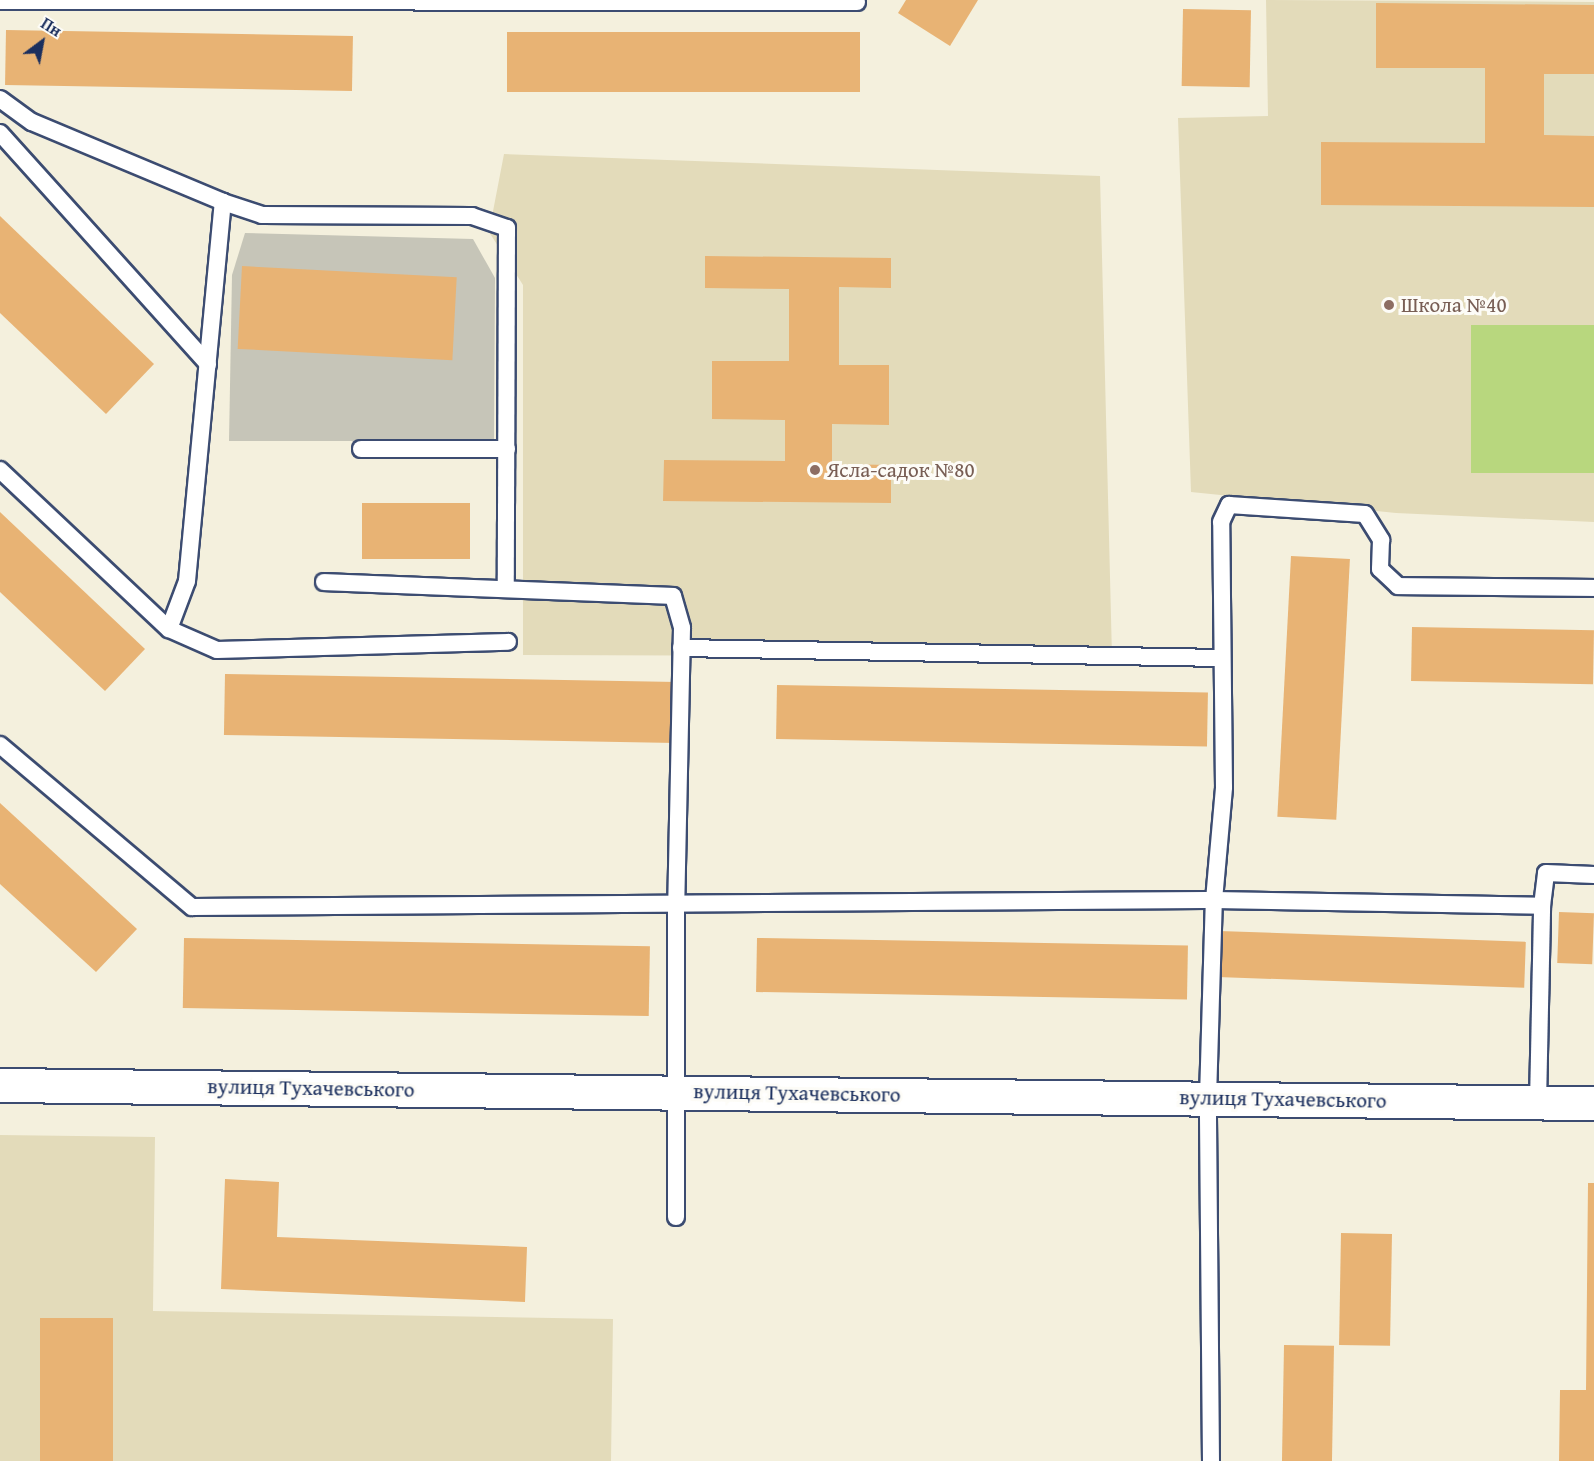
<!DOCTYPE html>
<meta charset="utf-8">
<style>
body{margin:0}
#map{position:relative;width:1594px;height:1461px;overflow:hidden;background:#f4f0dd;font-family:"Gentium Book Plus",serif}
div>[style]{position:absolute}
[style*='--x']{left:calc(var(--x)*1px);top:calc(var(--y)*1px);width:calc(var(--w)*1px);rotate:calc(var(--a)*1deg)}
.built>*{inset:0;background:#e3dbba}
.industrial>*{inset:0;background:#c6c5b8}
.green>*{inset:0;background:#b8d77e;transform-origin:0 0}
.building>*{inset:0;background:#e8b374;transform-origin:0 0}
.roads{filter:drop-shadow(2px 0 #3c4c71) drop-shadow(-2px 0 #3c4c71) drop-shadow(0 2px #3c4c71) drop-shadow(0 -2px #3c4c71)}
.lane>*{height:16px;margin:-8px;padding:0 8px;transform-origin:8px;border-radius:8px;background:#fff}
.street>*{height:33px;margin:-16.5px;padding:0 16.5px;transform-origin:16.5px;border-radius:16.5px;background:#fff}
.dots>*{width:16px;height:16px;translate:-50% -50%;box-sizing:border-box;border:3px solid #fdfcf7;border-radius:50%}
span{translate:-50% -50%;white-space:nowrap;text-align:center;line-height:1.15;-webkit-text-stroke:6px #fdfcf7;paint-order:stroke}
.education-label{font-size:21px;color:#785e54}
.left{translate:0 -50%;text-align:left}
.street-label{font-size:21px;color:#1b2f5e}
.north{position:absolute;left:12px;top:12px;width:60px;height:60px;-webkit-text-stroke:4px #fdfcf7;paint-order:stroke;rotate:32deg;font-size:16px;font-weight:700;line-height:24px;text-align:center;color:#1b2f5e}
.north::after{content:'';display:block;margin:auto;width:21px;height:27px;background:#1b2f5e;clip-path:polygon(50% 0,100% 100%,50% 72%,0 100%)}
</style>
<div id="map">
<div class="built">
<i style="clip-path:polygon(1266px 0,1594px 2px,1594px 522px,1396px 513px,1191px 492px,1178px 118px,1268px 116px)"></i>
<i style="clip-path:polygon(504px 154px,1100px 176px,1112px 657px,523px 655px,523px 285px,489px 232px)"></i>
<i style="clip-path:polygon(0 1135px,155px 1137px,153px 1311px,613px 1319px,611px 1461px,0 1461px)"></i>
</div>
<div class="industrial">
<i style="clip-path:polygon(245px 233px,473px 239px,495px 278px,494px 441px,229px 441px,232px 275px)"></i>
</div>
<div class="green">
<i style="left:1594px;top:325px;width:148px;height:123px;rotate:90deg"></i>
</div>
<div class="building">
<i style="clip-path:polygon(906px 0,978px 0,950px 46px,898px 13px)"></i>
<i style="clip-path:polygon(1376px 3px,1594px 5px,1594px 74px,1544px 74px,1544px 135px,1594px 136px,1594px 207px,1321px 205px,1321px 142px,1485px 143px,1485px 68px,1376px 68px)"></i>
<i style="left:1183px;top:9px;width:68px;height:77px;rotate:1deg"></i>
<i style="left:6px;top:30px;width:347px;height:55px;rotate:1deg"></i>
<i style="left:507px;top:32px;width:353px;height:60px"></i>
<i style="clip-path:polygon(0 216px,154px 364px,106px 414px,0 313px)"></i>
<i style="clip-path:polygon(705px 256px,891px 258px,891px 288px,839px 287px,839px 365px,889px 365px,889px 425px,832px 424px,832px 464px,891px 465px,891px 503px,663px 501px,664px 460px,785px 461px,785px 420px,712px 419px,712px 361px,789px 361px,789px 289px,705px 288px)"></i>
<i style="left:242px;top:266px;width:215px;height:83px;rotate:3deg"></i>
<i style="left:362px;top:503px;width:108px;height:56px"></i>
<i style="clip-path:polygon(0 512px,145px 649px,105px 691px,0 592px)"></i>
<i style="left:1291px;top:556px;width:59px;height:261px;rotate:3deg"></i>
<i style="left:1412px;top:627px;width:182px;height:54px;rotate:1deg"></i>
<i style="left:225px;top:674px;width:452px;height:61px;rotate:1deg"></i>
<i style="left:777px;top:685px;width:431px;height:54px;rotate:1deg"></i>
<i style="clip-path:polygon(0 803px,137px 929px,96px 972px,0 884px)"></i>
<i style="left:1559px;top:912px;width:35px;height:51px;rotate:2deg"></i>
<i style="left:1219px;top:931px;width:307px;height:46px;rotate:2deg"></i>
<i style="left:184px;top:938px;width:466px;height:70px;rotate:1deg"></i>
<i style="left:757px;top:938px;width:431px;height:54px;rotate:1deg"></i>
<i style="clip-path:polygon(225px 1179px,279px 1182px,277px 1237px,527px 1247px,525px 1302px,221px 1289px)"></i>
<i style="clip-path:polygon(1588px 1183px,1594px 1183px,1594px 1461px,1559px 1461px,1560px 1390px,1586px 1390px)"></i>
<i style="left:1341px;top:1233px;width:51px;height:112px;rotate:1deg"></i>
<i style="left:40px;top:1318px;width:73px;height:143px"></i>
<i style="left:1284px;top:1345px;width:50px;height:116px;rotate:1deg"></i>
</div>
<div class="roads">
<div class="lane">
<i style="--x:0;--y:1;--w:857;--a:0.07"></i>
<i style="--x:0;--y:99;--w:39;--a:36"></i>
<i style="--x:32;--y:122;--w:207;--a:22.7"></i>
<i style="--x:223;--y:202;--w:41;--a:18.4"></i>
<i style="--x:262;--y:215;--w:210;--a:0.3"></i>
<i style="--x:472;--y:216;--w:37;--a:19"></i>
<i style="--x:507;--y:228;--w:361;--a:90.2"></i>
<i style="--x:0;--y:133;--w:311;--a:48"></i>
<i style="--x:361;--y:449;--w:146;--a:0"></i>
<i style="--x:0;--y:470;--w:232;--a:43.3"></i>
<i style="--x:169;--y:629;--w:52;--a:23.6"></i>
<i style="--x:217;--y:650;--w:291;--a:-1.6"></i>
<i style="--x:324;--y:582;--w:349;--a:2.3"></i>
<i style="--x:673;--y:596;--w:33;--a:74"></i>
<i style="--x:682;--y:628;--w:276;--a:91.2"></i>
<i style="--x:676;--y:904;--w:313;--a:90"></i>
<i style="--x:169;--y:629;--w:51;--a:-69.4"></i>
<i style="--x:187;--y:581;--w:381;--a:-84.6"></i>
<i style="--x:681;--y:648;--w:541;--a:1.06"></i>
<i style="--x:0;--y:745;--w:251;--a:40.2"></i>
<i style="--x:192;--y:907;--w:1022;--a:-0.39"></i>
<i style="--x:1214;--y:900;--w:328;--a:1"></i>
<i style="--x:1542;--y:906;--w:33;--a:-83"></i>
<i style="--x:1546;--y:873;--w:48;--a:2.4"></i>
<i style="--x:1538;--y:1103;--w:197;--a:-88.8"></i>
<i style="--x:1211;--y:1461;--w:363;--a:-90.5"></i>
<i style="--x:1208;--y:1098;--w:198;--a:-88.3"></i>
<i style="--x:1214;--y:900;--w:113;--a:-84.9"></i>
<i style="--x:1224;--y:787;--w:265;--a:-90.6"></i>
<i style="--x:1221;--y:522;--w:19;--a:-65"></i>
<i style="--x:1229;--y:505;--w:136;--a:3.8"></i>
<i style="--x:1365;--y:514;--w:31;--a:58"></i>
<i style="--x:1381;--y:540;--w:29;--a:92"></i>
<i style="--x:1380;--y:569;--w:25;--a:43"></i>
<i style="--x:1398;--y:586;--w:196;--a:0.6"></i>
</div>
<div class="street">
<i style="--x:0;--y:1085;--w:1594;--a:0.65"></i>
</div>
</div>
<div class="dots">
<i style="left:1389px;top:305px;background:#8d6e63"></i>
<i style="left:815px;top:470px;background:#8d6e63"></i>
</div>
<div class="education-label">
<span class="left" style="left:1401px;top:305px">Школа №40</span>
<span class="left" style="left:827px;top:470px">Ясла-садок №80</span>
</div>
<div class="street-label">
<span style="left:311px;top:1088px;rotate:1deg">вулиця Тухачевського</span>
<span style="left:797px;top:1093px;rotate:1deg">вулиця Тухачевського</span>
<span style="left:1283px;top:1099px;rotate:1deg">вулиця Тухачевського</span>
</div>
<div class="north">Пн</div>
</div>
